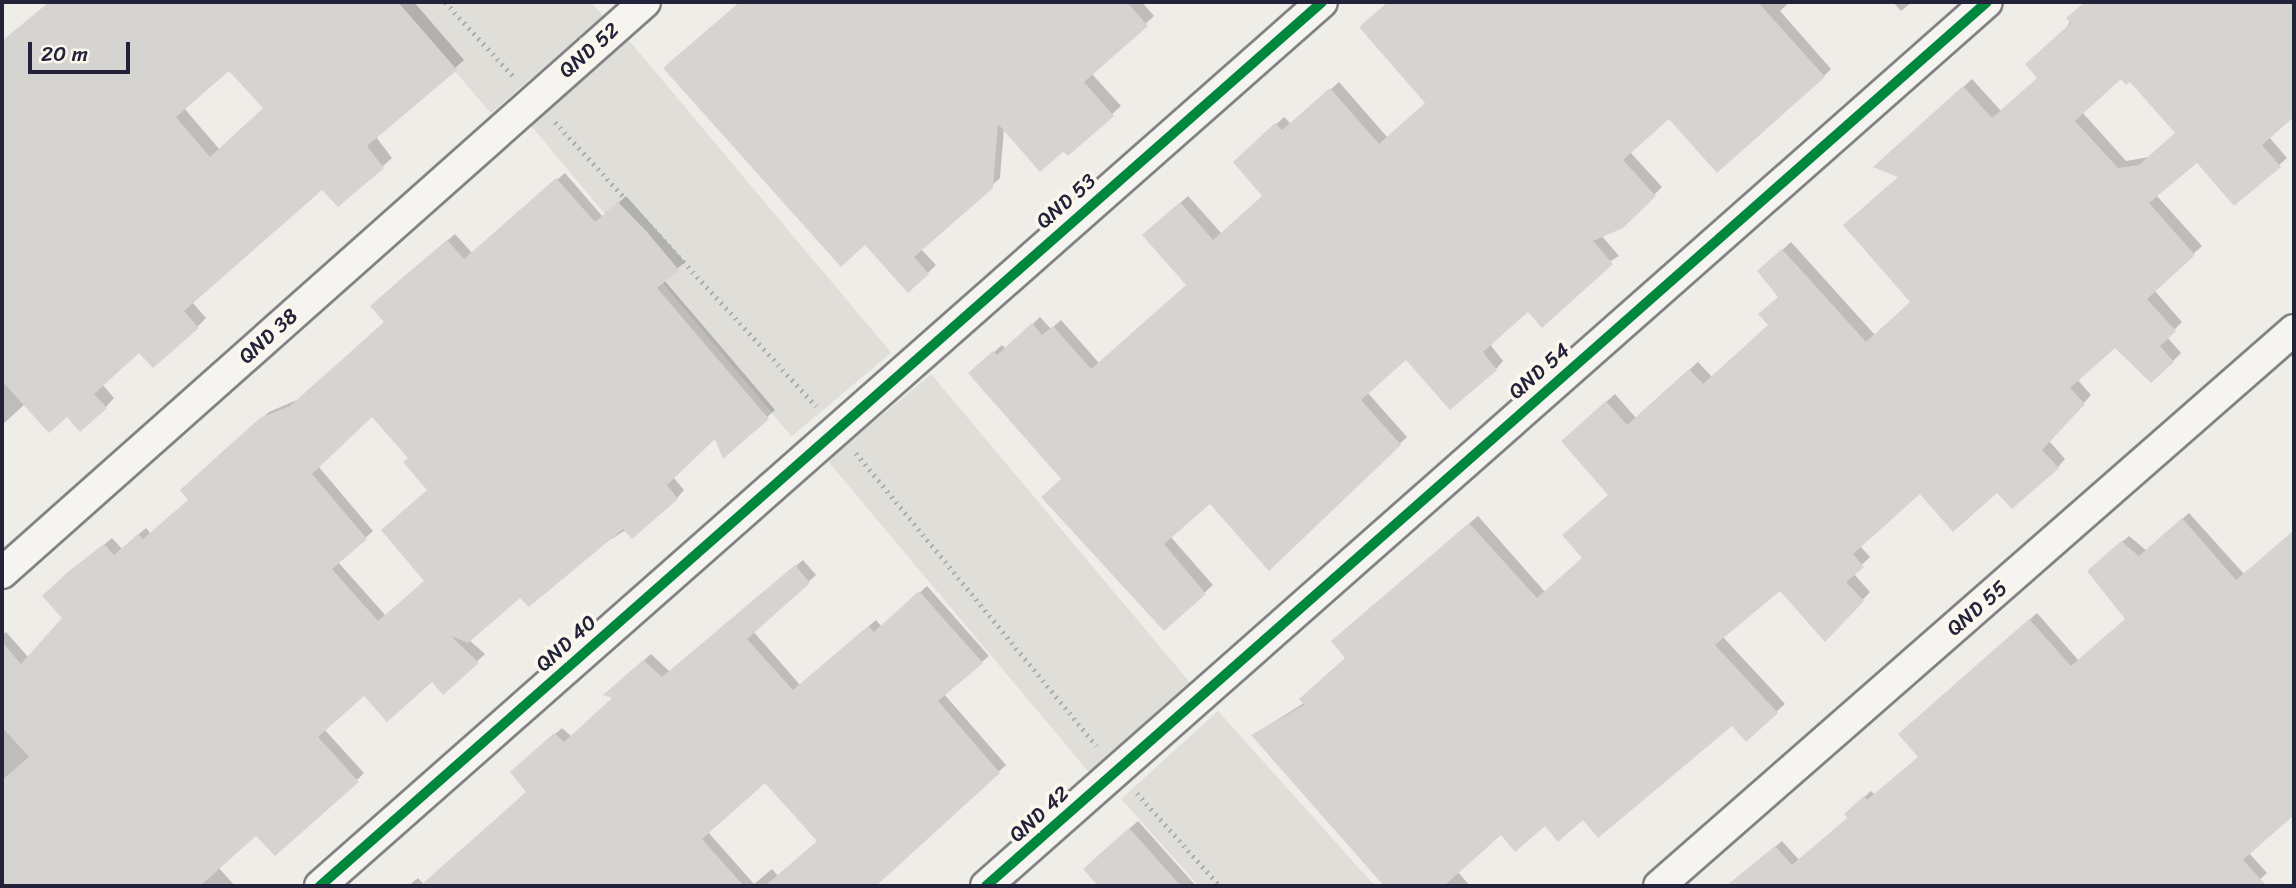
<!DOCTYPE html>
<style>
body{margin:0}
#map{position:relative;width:2296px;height:888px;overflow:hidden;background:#efede8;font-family:Sriracha,sans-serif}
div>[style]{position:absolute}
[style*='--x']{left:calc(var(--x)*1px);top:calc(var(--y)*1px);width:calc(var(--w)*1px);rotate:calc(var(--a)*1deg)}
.green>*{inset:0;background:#e0ded9;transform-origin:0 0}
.shadow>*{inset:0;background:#0003}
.building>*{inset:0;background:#d6d4d1}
.path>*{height:4.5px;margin-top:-2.25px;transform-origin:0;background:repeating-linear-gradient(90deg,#afaeae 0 2px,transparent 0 7px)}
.roads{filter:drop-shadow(2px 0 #838284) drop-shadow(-2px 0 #838284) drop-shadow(0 2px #838284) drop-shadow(0 -2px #838284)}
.street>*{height:30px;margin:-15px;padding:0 15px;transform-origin:15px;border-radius:15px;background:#f5f4f0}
.cycleway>*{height:10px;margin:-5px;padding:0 5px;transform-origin:5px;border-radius:5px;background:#00873e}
span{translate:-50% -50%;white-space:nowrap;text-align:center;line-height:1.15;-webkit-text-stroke:7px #fbf7ec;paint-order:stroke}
.street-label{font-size:21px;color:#22223b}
.frame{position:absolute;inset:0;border:4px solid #22223b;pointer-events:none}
.scale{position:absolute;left:28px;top:42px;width:102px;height:32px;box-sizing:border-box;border:4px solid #22223b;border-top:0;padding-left:9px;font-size:21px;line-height:24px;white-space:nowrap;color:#22223b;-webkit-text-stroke:5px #fbf7ec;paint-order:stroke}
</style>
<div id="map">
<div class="green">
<i style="clip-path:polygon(395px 2px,591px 2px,603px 16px,491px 113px)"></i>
<i style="left:627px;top:38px;width:411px;height:130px;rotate:50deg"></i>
<i style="left:931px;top:374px;width:409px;height:135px;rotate:50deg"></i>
<i style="clip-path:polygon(1218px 711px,1375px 886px,1199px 886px,1121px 799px)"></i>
</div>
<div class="shadow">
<i style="clip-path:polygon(evenodd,50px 2px,414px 2px,464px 60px,376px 137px,392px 158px,383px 166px,338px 205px,322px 187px,192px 302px,206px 318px,197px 327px,139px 350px,102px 384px,114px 398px,106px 407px,68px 415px,25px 404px,2px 425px,2px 42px,50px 2px,229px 68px,265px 108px,220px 150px,184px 108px,229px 68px)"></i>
<i style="clip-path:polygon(740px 2px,1142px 2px,1154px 16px,1091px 73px,1121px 106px,1068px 154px,1004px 128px,1000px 178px,921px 249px,936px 265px,928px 273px,865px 242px,673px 60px)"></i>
<i style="clip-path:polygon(1389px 2px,1421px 2px,1423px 6px,1428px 2px,1790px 2px,1780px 11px,1831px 69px,1824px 76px,1670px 117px,1630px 152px,1662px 187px,1622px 227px,1601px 235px,1619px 256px,1528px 310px,1489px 343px,1503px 361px,1496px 369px,1406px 358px,1367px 392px,1407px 437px,1269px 569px,1210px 502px,1170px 536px,1213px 585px,1164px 629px,1063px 479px,978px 366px,1002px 345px,1006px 349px,1040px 317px,1051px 329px,1061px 320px,1099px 363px,1188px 284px,1152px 228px,1188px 196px,1222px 234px,1264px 196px,1236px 162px,1284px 117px,1291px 124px,1339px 82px,1388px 138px,1427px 103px,1369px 20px)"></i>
<i style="clip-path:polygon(1893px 2px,1912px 2px,1901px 11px)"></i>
<i style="clip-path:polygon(evenodd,2086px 2px,2294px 2px,2294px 115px,2269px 137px,2287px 158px,2279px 165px,2197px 161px,2156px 195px,2202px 246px,2154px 290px,2182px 322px,2167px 337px,2181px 353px,2173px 361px,2115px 345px,2077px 379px,2091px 395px,2049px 441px,2065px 459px,2058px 467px,1997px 491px,1920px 492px,1860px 546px,1870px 557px,1853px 573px,1870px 592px,1825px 640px,1781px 588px,1723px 637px,1785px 704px,1746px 739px,1732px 724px,1583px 818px,1501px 833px,1458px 872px,1470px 886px,1386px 886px,1253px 735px,1304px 703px,1347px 657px,1341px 634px,1478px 516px,1545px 592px,1584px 557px,1610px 494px,1571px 433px,1615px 394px,1636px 418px,1698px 362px,1712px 377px,1770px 325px,1780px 297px,1768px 263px,1791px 242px,1875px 335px,1912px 302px,1900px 176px,1883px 159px,1972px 79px,2001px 111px,2039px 78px,2076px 10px,2086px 2px,2121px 77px,2130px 79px,2177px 132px,2149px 157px,2126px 161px,2082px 112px,2121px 77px)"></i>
<i style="clip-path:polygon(evenodd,565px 173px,603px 217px,626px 196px,685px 262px,664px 280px,775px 410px,724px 456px,715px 436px,673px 477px,684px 490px,677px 498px,520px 596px,469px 640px,485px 654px,444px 692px,432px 680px,364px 693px,324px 729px,364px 773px,357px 780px,263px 770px,218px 867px,235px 886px,141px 886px,131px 875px,119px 886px,2px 886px,2px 635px,6px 632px,29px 658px,64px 618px,51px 589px,112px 538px,122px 549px,146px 528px,151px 534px,190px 499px,189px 483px,269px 412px,299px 399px,386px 322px,379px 299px,455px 234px,472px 253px,565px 173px,372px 415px,410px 457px,429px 489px,426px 580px,386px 616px,338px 562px,373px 531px,318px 466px,372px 415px)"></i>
<i style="clip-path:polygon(2189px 513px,2244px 574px,2294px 534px,2294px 815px,2249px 853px,2267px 873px,2253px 886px,1728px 886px,1782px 841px,1799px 860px,1849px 818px,1852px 808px,1871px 791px,1875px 795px,1919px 757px,1907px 728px,2037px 613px,2079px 661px,2127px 619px,2095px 565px,2129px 536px,2147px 551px)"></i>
<i style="clip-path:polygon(evenodd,803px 560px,816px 575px,753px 631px,800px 685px,876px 620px,882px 627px,927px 586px,989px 656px,944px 694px,1006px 765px,873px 886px,408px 886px,418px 878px,424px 885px,528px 792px,519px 766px,562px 728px,572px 737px,615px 698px,612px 688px,651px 654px,670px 672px,803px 560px,765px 780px,819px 841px,778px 876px,772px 869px,754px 884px,708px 832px,765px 780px)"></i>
<i style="clip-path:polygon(1138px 821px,1196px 886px,1094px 886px,1097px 883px,1093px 861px)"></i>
</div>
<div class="building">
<i style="clip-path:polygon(evenodd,49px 2px,398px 2px,457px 70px,367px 146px,384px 168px,338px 207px,322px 190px,184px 311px,199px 328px,153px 368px,139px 353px,94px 394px,107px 408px,80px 432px,67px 417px,49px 433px,2px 381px,2px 41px,49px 2px,229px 71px,263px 108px,210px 157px,176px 117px,229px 71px)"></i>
<i style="clip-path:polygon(740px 2px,1127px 2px,1148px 26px,1084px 82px,1114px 116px,1068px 156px,1064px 151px,1040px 172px,998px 124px,993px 188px,914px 257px,929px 274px,908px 293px,865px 245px,841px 267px,663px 68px)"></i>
<i style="clip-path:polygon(1388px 2px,1758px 2px,1825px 77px,1717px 173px,1669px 119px,1623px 160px,1656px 196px,1623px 228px,1593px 241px,1613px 264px,1542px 328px,1528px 312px,1483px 352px,1497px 370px,1450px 410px,1406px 360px,1361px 400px,1401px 445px,1269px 571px,1210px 504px,1164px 544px,1206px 594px,1164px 631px,1041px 497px,1061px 479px,968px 373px,993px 351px,997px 355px,1032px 323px,1042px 335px,1053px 326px,1091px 369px,1186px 285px,1142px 235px,1180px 202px,1213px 240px,1262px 196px,1233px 162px,1275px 123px,1282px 130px,1330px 88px,1379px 144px,1425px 103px,1359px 27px)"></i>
<i style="clip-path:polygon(evenodd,2085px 2px,2294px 2px,2294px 117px,2262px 145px,2281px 167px,2234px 206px,2197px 163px,2149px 203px,2195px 255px,2147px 299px,2176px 331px,2160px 346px,2174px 362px,2151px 383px,2115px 348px,2070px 388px,2085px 404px,2042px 450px,2059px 468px,2012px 509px,1997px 493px,1953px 532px,1920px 494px,1853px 554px,1864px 567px,1846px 582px,1864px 601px,1825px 642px,1780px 591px,1715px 645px,1778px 713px,1746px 742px,1732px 726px,1598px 838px,1583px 820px,1558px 842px,1545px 826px,1515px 852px,1501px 835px,1444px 886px,1384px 886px,1251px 735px,1304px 705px,1299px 699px,1345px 658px,1331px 641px,1469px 523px,1537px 598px,1582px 558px,1562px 535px,1608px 495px,1561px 441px,1606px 401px,1627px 425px,1689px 369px,1703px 384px,1768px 325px,1758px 314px,1778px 297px,1757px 271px,1782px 249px,1866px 342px,1910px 302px,1843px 225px,1898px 177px,1873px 167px,1963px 86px,1992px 118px,2037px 78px,2025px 64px,2071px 23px,2066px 18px,2085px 2px,2121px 79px,2126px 85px,2130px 82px,2175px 133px,2139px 165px,2118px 168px,2075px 121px,2121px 79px)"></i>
<i style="clip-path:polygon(evenodd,556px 178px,595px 222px,618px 202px,647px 232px,679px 270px,657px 288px,769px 419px,723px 459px,715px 439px,667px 485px,678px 499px,632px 539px,623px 529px,529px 607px,520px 598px,468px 643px,451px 636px,479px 663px,443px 695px,432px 682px,387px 722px,364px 696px,318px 737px,359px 782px,275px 856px,256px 836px,200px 886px,2px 886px,2px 780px,29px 757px,2px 727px,2px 642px,21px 664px,62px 618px,42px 596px,69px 571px,104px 544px,114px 555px,138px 534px,143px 539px,188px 500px,180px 490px,260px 418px,290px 406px,384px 322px,370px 306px,402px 278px,447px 240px,464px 259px,556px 178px,372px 417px,408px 458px,403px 462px,427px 490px,381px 530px,424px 581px,378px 621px,332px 569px,367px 539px,312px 474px,372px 417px)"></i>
<i style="clip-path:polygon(2182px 518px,2236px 580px,2294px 530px,2294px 815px,2243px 860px,2267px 886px,1726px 886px,1775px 846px,1792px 865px,1847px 818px,1844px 814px,1864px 796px,1867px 800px,1918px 757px,1898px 734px,2029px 619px,2071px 666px,2125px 619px,2087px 571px,2121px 541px,2139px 556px)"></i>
<i style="clip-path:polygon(795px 565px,810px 583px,747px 639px,793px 690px,868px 626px,874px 632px,919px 591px,983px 663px,938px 701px,1000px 773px,876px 886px,765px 886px,817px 841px,765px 783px,702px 839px,744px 886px,420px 886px,526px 792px,510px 772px,554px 733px,564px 742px,612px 698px,603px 695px,643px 660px,662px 677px)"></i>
<i style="clip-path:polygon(1129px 828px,1181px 886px,1098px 886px,1083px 869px)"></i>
</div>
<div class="path">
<i style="--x:445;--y:2;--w:100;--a:47.4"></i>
<i style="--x:555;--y:122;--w:386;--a:47.4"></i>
<i style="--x:856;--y:453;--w:379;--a:50.6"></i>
<i style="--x:1137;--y:793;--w:125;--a:48.3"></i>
</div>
<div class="roads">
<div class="street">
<i style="--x:2;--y:573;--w:860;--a:-41.61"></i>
<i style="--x:320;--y:886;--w:1336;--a:-41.42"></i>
<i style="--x:986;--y:886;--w:1335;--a:-41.45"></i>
<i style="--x:1659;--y:886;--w:844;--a:-41.21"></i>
</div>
</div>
<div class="cycleway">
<i style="--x:320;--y:886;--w:1336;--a:-41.42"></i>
<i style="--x:986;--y:886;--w:1335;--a:-41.45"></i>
</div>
<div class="street-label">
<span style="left:589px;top:50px;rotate:-41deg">QND 52</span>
<span style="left:1066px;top:201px;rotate:-41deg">QND 53</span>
<span style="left:268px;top:336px;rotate:-42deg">QND 38</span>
<span style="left:1539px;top:371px;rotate:-41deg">QND 54</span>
<span style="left:1977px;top:608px;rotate:-41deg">QND 55</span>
<span style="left:566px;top:643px;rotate:-42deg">QND 40</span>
<span style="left:1039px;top:814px;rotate:-42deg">QND 42</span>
</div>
<div class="frame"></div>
<div class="scale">20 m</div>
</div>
